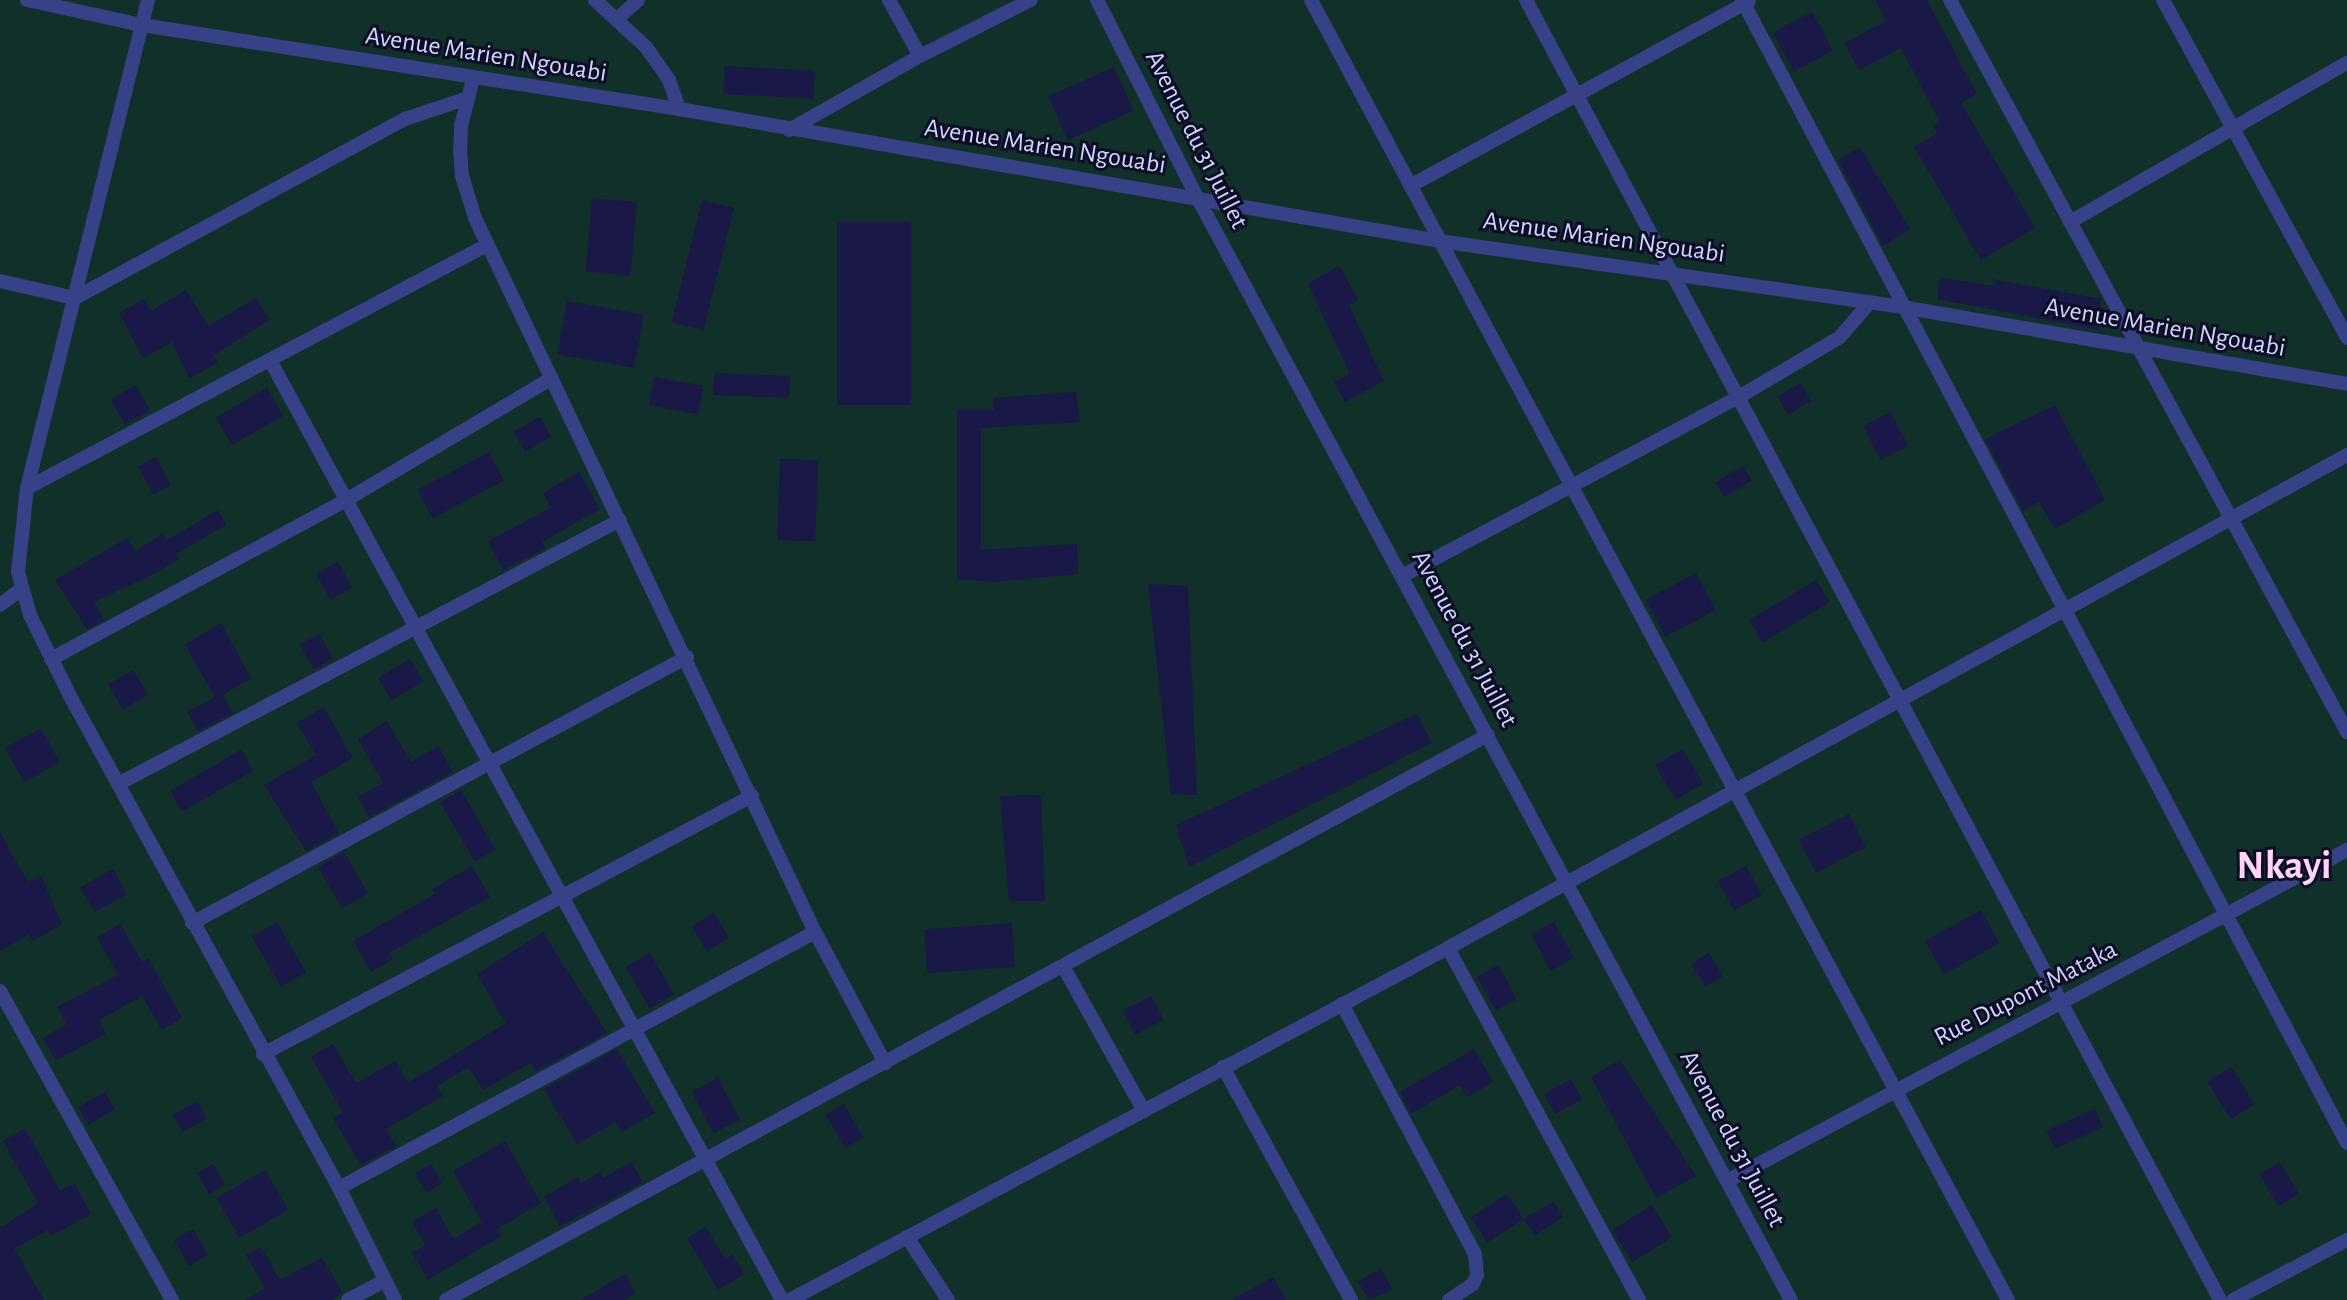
<!DOCTYPE html>
<style>
body{margin:0}
#map{position:relative;width:2347px;height:1300px;overflow:hidden;background:#0e0d26;font-family:"Alegreya Sans",sans-serif}
div>[style]{position:absolute}
[style*='--x']{left:calc(var(--x)*1px);top:calc(var(--y)*1px);width:calc(var(--w)*1px);rotate:calc(var(--a)*1deg)}
.green>*{inset:0;background:#103029;transform-origin:0 0}
.building>*{inset:0;background:#1a1847;transform-origin:0 0}
.minor>*{height:14px;margin:-7px;padding:0 7px;transform-origin:7px;border-radius:7px;background:#364187}
.tertiary>*{height:14px;margin:-7px;padding:0 7px;transform-origin:7px;border-radius:7px;background:#364187}
span{translate:-50% -50%;white-space:nowrap;text-align:center;line-height:1.15;-webkit-text-stroke:6px #0e0d26;paint-order:stroke}
.street-label{font-size:26px;color:#d2d4ff}
.town-label{font-size:40px;color:#ffd4f7;font-weight:700}
</style>
<div id="map">
<div class="green">
<i style="left:0;top:0;width:2347px;height:1300px"></i>
</div>
<div class="building">
<i style="clip-path:polygon(1875px 0,1927px 0,1977px 94px,1961px 103px,2035px 228px,1981px 260px,1914px 147px,1937px 133px,1933px 126px,1940px 122px,1901px 48px,1859px 70px,1844px 43px,1886px 21px)"></i>
<i style="left:1812px;top:12px;width:44px;height:44px;rotate:62deg"></i>
<i style="left:725px;top:66px;width:90px;height:28px;rotate:3deg"></i>
<i style="left:1114px;top:67px;width:48px;height:72px;rotate:66deg"></i>
<i style="clip-path:polygon(1860px 147px,1910px 229px,1883px 246px,1838px 160px)"></i>
<i style="left:592px;top:198px;width:45px;height:74px;rotate:5deg"></i>
<i style="left:702px;top:200px;width:33px;height:126px;rotate:14deg"></i>
<i style="left:837px;top:222px;width:74px;height:183px"></i>
<i style="clip-path:polygon(1340px 266px,1358px 300px,1349px 305px,1384px 381px,1345px 402px,1334px 382px,1350px 374px,1308px 283px)"></i>
<i style="clip-path:polygon(1940px 278px,1997px 286px,1992px 279px,2101px 299px,2099px 330px,1937px 299px)"></i>
<i style="clip-path:polygon(186px 290px,208px 326px,256px 298px,270px 320px,214px 355px,218px 363px,189px 378px,172px 342px,143px 358px,119px 313px,144px 299px,151px 311px)"></i>
<i style="left:567px;top:301px;width:78px;height:54px;rotate:10deg"></i>
<i style="left:714px;top:373px;width:76px;height:22px;rotate:2deg"></i>
<i style="left:654px;top:377px;width:50px;height:29px;rotate:10deg"></i>
<i style="left:1801px;top:383px;width:21px;height:27px;rotate:61deg"></i>
<i style="left:136px;top:385px;width:29px;height:29px;rotate:61deg"></i>
<i style="left:267px;top:388px;width:32px;height:59px;rotate:60deg"></i>
<i style="clip-path:polygon(1076px 392px,1080px 422px,981px 428px,981px 550px,1077px 544px,1078px 574px,994px 582px,957px 579px,957px 410px,994px 410px,993px 398px)"></i>
<i style="clip-path:polygon(2055px 405px,2105px 500px,2055px 529px,2039px 502px,2023px 511px,1985px 439px)"></i>
<i style="left:1891px;top:412px;width:38px;height:31px;rotate:63deg"></i>
<i style="left:540px;top:417px;width:23px;height:30px;rotate:61deg"></i>
<i style="left:489px;top:452px;width:32px;height:81px;rotate:62deg"></i>
<i style="left:156px;top:457px;width:32px;height:20px;rotate:62deg"></i>
<i style="left:780px;top:459px;width:38px;height:81px;rotate:2deg"></i>
<i style="left:1743px;top:466px;width:17px;height:32px;rotate:59deg"></i>
<i style="clip-path:polygon(579px 472px,600px 509px,542px 542px,546px 548px,503px 570px,488px 541px,551px 508px,543px 493px)"></i>
<i style="clip-path:polygon(218px 510px,226px 525px,176px 554px,179px 559px,158px 572px,94px 602px,104px 620px,87px 629px,55px 580px,127px 538px,135px 552px,163px 533px,167px 540px)"></i>
<i style="left:338px;top:562px;width:29px;height:25px;rotate:61deg"></i>
<i style="left:1696px;top:573px;width:42px;height:57px;rotate:62deg"></i>
<i style="left:1816px;top:580px;width:26px;height:78px;rotate:59deg"></i>
<i style="clip-path:polygon(1148px 584px,1188px 586px,1197px 795px,1171px 794px)"></i>
<i style="clip-path:polygon(221px 623px,251px 678px,223px 695px,233px 713px,198px 731px,187px 712px,215px 697px,185px 645px)"></i>
<i style="left:319px;top:634px;width:28px;height:22px;rotate:60deg"></i>
<i style="left:410px;top:659px;width:26px;height:37px;rotate:59deg"></i>
<i style="left:133px;top:670px;width:29px;height:29px;rotate:59deg"></i>
<i style="clip-path:polygon(324px 707px,353px 758px,311px 782px,339px 833px,306px 851px,264px 785px,316px 755px,297px 723px)"></i>
<i style="clip-path:polygon(1417px 714px,1432px 743px,1189px 867px,1176px 825px)"></i>
<i style="clip-path:polygon(387px 721px,411px 762px,438px 746px,453px 772px,369px 817px,358px 797px,383px 783px,358px 739px)"></i>
<i style="left:41px;top:728px;width:39px;height:41px;rotate:61deg"></i>
<i style="left:1683px;top:749px;width:40px;height:32px;rotate:60deg"></i>
<i style="left:241px;top:750px;width:24px;height:82px;rotate:60deg"></i>
<i style="left:461px;top:790px;width:69px;height:24px;rotate:60deg"></i>
<i style="clip-path:polygon(1041px 795px,1045px 901px,1009px 901px,1000px 796px)"></i>
<i style="left:1849px;top:814px;width:37px;height:56px;rotate:63deg"></i>
<i style="clip-path:polygon(0 832px,28px 882px,41px 876px,62px 924px,33px 941px,29px 934px,0 951px)"></i>
<i style="left:344px;top:852px;width:48px;height:30px;rotate:60deg"></i>
<i style="clip-path:polygon(472px 866px,490px 897px,389px 953px,393px 959px,371px 972px,353px 941px,435px 894px,432px 889px)"></i>
<i style="left:1746px;top:866px;width:33px;height:32px;rotate:61deg"></i>
<i style="left:113px;top:869px;width:29px;height:37px;rotate:61deg"></i>
<i style="left:1981px;top:910px;width:38px;height:64px;rotate:61deg"></i>
<i style="left:714px;top:913px;width:29px;height:26px;rotate:59deg"></i>
<i style="left:277px;top:922px;width:58px;height:29px;rotate:60deg"></i>
<i style="left:1554px;top:922px;width:41px;height:26px;rotate:61deg"></i>
<i style="left:1012px;top:923px;width:44px;height:88px;rotate:86deg"></i>
<i style="clip-path:polygon(120px 924px,142px 962px,148px 958px,182px 1018px,162px 1030px,142px 996px,99px 1020px,106px 1034px,56px 1060px,43px 1038px,67px 1024px,57px 1007px,118px 975px,97px 937px)"></i>
<i style="clip-path:polygon(543px 932px,607px 1033px,535px 1072px,530px 1063px,483px 1090px,469px 1067px,437px 1086px,443px 1096px,386px 1129px,396px 1146px,361px 1165px,333px 1118px,343px 1112px,311px 1057px,333px 1044px,356px 1083px,396px 1061px,408px 1083px,506px 1023px,477px 974px)"></i>
<i style="left:650px;top:953px;width:48px;height:28px;rotate:60deg"></i>
<i style="left:1709px;top:953px;width:27px;height:21px;rotate:59deg"></i>
<i style="left:1498px;top:965px;width:39px;height:24px;rotate:61deg"></i>
<i style="left:1151px;top:996px;width:27px;height:32px;rotate:62deg"></i>
<i style="clip-path:polygon(617px 1049px,655px 1113px,622px 1132px,616px 1122px,577px 1144px,544px 1089px)"></i>
<i style="clip-path:polygon(1474px 1049px,1493px 1082px,1467px 1097px,1460px 1085px,1411px 1114px,1400px 1092px)"></i>
<i style="clip-path:polygon(1620px 1060px,1696px 1176px,1656px 1198px,1591px 1077px)"></i>
<i style="left:2231px;top:1067px;width:44px;height:28px;rotate:58deg"></i>
<i style="left:718px;top:1078px;width:47px;height:30px;rotate:62deg"></i>
<i style="left:1571px;top:1079px;width:23px;height:31px;rotate:61deg"></i>
<i style="left:105px;top:1092px;width:20px;height:31px;rotate:60deg"></i>
<i style="left:197px;top:1101px;width:20px;height:28px;rotate:60deg"></i>
<i style="left:844px;top:1104px;width:39px;height:21px;rotate:60deg"></i>
<i style="left:2095px;top:1109px;width:20px;height:53px;rotate:66deg"></i>
<i style="clip-path:polygon(25px 1128px,60px 1191px,74px 1183px,91px 1214px,51px 1236px,48px 1230px,14px 1249px,44px 1300px,0 1300px,0 1224px,2px 1227px,38px 1203px,3px 1141px)"></i>
<i style="clip-path:polygon(505px 1141px,541px 1203px,497px 1229px,501px 1236px,428px 1280px,412px 1253px,425px 1245px,412px 1222px,436px 1208px,453px 1239px,482px 1222px,453px 1171px)"></i>
<i style="clip-path:polygon(631px 1162px,643px 1182px,560px 1226px,544px 1197px,578px 1177px,581px 1183px,600px 1172px,604px 1178px)"></i>
<i style="left:2280px;top:1162px;width:37px;height:24px;rotate:59deg"></i>
<i style="left:213px;top:1164px;width:24px;height:18px;rotate:60deg"></i>
<i style="left:431px;top:1164px;width:22px;height:18px;rotate:60deg"></i>
<i style="left:265px;top:1170px;width:46px;height:56px;rotate:60deg"></i>
<i style="left:1507px;top:1194px;width:30px;height:43px;rotate:57deg"></i>
<i style="clip-path:polygon(1554px 1202px,1563px 1217px,1535px 1235px,1523px 1219px)"></i>
<i style="left:1652px;top:1205px;width:38px;height:47px;rotate:58deg"></i>
<i style="clip-path:polygon(706px 1227px,725px 1259px,732px 1254px,744px 1274px,718px 1290px,687px 1238px)"></i>
<i style="left:193px;top:1229px;width:30px;height:22px;rotate:60deg"></i>
<i style="clip-path:polygon(261px 1247px,280px 1280px,322px 1258px,342px 1292px,333px 1300px,245px 1300px,265px 1288px,246px 1255px)"></i>
<i style="clip-path:polygon(1381px 1268px,1393px 1290px,1369px 1300px,1358px 1282px)"></i>
<i style="clip-path:polygon(625px 1274px,636px 1293px,624px 1300px,580px 1300px)"></i>
<i style="clip-path:polygon(1273px 1277px,1286px 1300px,1232px 1300px)"></i>
</div>
<div class="minor">
<i style="--x:27;--y:0;--w:118;--a:12.3"></i>
<i style="--x:142;--y:25;--w:544;--a:8.89"></i>
<i style="--x:679;--y:109;--w:771;--a:9.85"></i>
<i style="--x:1439;--y:241;--w:474;--a:8.1"></i>
<i style="--x:1908;--y:308;--w:446;--a:9.8"></i>
<i style="--x:148;--y:0;--w:503;--a:103.93"></i>
<i style="--x:27;--y:488;--w:84;--a:96.1"></i>
<i style="--x:18;--y:572;--w:45;--a:74.4"></i>
<i style="--x:30;--y:615;--w:90;--a:63.7"></i>
<i style="--x:70;--y:696;--w:561;--a:61.33"></i>
<i style="--x:339;--y:1188;--w:125;--a:63.4"></i>
<i style="--x:595;--y:0;--w:69;--a:42.7"></i>
<i style="--x:646;--y:47;--w:40;--a:55.1"></i>
<i style="--x:669;--y:80;--w:31;--a:71"></i>
<i style="--x:889;--y:0;--w:64;--a:61"></i>
<i style="--x:1311;--y:0;--w:1475;--a:61.8"></i>
<i style="--x:1526;--y:0;--w:1474;--a:61.9"></i>
<i style="--x:1742;--y:0;--w:1293;--a:62.11"></i>
<i style="--x:1950;--y:0;--w:833;--a:61.53"></i>
<i style="--x:2163;--y:0;--w:385;--a:61.4"></i>
<i style="--x:617;--y:19;--w:28;--a:-42"></i>
<i style="--x:473;--y:79;--w:49;--a:104.3"></i>
<i style="--x:461;--y:126;--w:23;--a:92"></i>
<i style="--x:460;--y:149;--w:27;--a:86"></i>
<i style="--x:462;--y:176;--w:44;--a:72.8"></i>
<i style="--x:475;--y:218;--w:791;--a:64.54"></i>
<i style="--x:815;--y:932;--w:149;--a:61.9"></i>
<i style="--x:789;--y:130;--w:150;--a:-29.5"></i>
<i style="--x:920;--y:56;--w:124;--a:-26.8"></i>
<i style="--x:1410;--y:186;--w:386;--a:-28.6"></i>
<i style="--x:2070;--y:222;--w:319;--a:-29.9"></i>
<i style="--x:0;--y:281;--w:77;--a:12.8"></i>
<i style="--x:75;--y:298;--w:375;--a:-28.5"></i>
<i style="--x:405;--y:119;--w:66;--a:-18.4"></i>
<i style="--x:271;--y:362;--w:1068;--a:61.42"></i>
<i style="--x:27;--y:488;--w:520;--a:-27.85"></i>
<i style="--x:1402;--y:576;--w:379;--a:-28"></i>
<i style="--x:1737;--y:398;--w:120;--a:-30.6"></i>
<i style="--x:1840;--y:337;--w:46;--a:-49.4"></i>
<i style="--x:0;--y:605;--w:26;--a:-37"></i>
<i style="--x:51;--y:659;--w:335;--a:-28.3"></i>
<i style="--x:346;--y:500;--w:239;--a:-30.6"></i>
<i style="--x:118;--y:784;--w:567;--a:-27.74"></i>
<i style="--x:192;--y:923;--w:562;--a:-28.25"></i>
<i style="--x:1448;--y:948;--w:400;--a:61.5"></i>
<i style="--x:1064;--y:968;--w:164;--a:60.8"></i>
<i style="--x:0;--y:991;--w:354;--a:60.9"></i>
<i style="--x:1342;--y:1004;--w:283;--a:62"></i>
<i style="--x:1475;--y:1254;--w:21;--a:85"></i>
<i style="--x:1477;--y:1275;--w:10;--a:114"></i>
<i style="--x:1473;--y:1284;--w:29;--a:146"></i>
<i style="--x:263;--y:1054;--w:553;--a:-27.82"></i>
<i style="--x:1223;--y:1067;--w:266;--a:61.2"></i>
<i style="--x:1727;--y:1181;--w:703;--a:-28.1"></i>
<i style="--x:339;--y:1188;--w:540;--a:-28.27"></i>
<i style="--x:907;--y:1237;--w:75;--a:56.9"></i>
<i style="--x:348;--y:1300;--w:41;--a:-27.8"></i>
<i style="--x:446;--y:1300;--w:1185;--a:-28.47"></i>
<i style="--x:790;--y:1300;--w:746;--a:-28.14"></i>
<i style="--x:1448;--y:948;--w:1025;--a:-28.74"></i>
<i style="--x:2233;--y:1300;--w:129;--a:-27.8"></i>
</div>
<div class="tertiary">
<i style="--x:1097;--y:0;--w:221;--a:63.1"></i>
<i style="--x:1197;--y:197;--w:1253;--a:61.7"></i>
</div>
<div class="street-label">
<span style="left:486px;top:55px;rotate:9deg">Avenue Marien Ngouabi</span>
<span style="left:1196px;top:140px;rotate:63deg">Avenue du 31 Juillet</span>
<span style="left:1045px;top:147px;rotate:9deg">Avenue Marien Ngouabi</span>
<span style="left:1604px;top:238px;rotate:8deg">Avenue Marien Ngouabi</span>
<span style="left:2165px;top:328px;rotate:10deg">Avenue Marien Ngouabi</span>
<span style="left:1464px;top:639px;rotate:62deg">Avenue du 31 Juillet</span>
<span style="left:2026px;top:994px;rotate:-27deg">Rue Dupont Mataka</span>
<span style="left:1732px;top:1139px;rotate:62deg">Avenue du 31 Juillet</span>
</div>
<div class="town-label">
<span style="left:2284px;top:866px">Nkayi</span>
</div>
</div>
